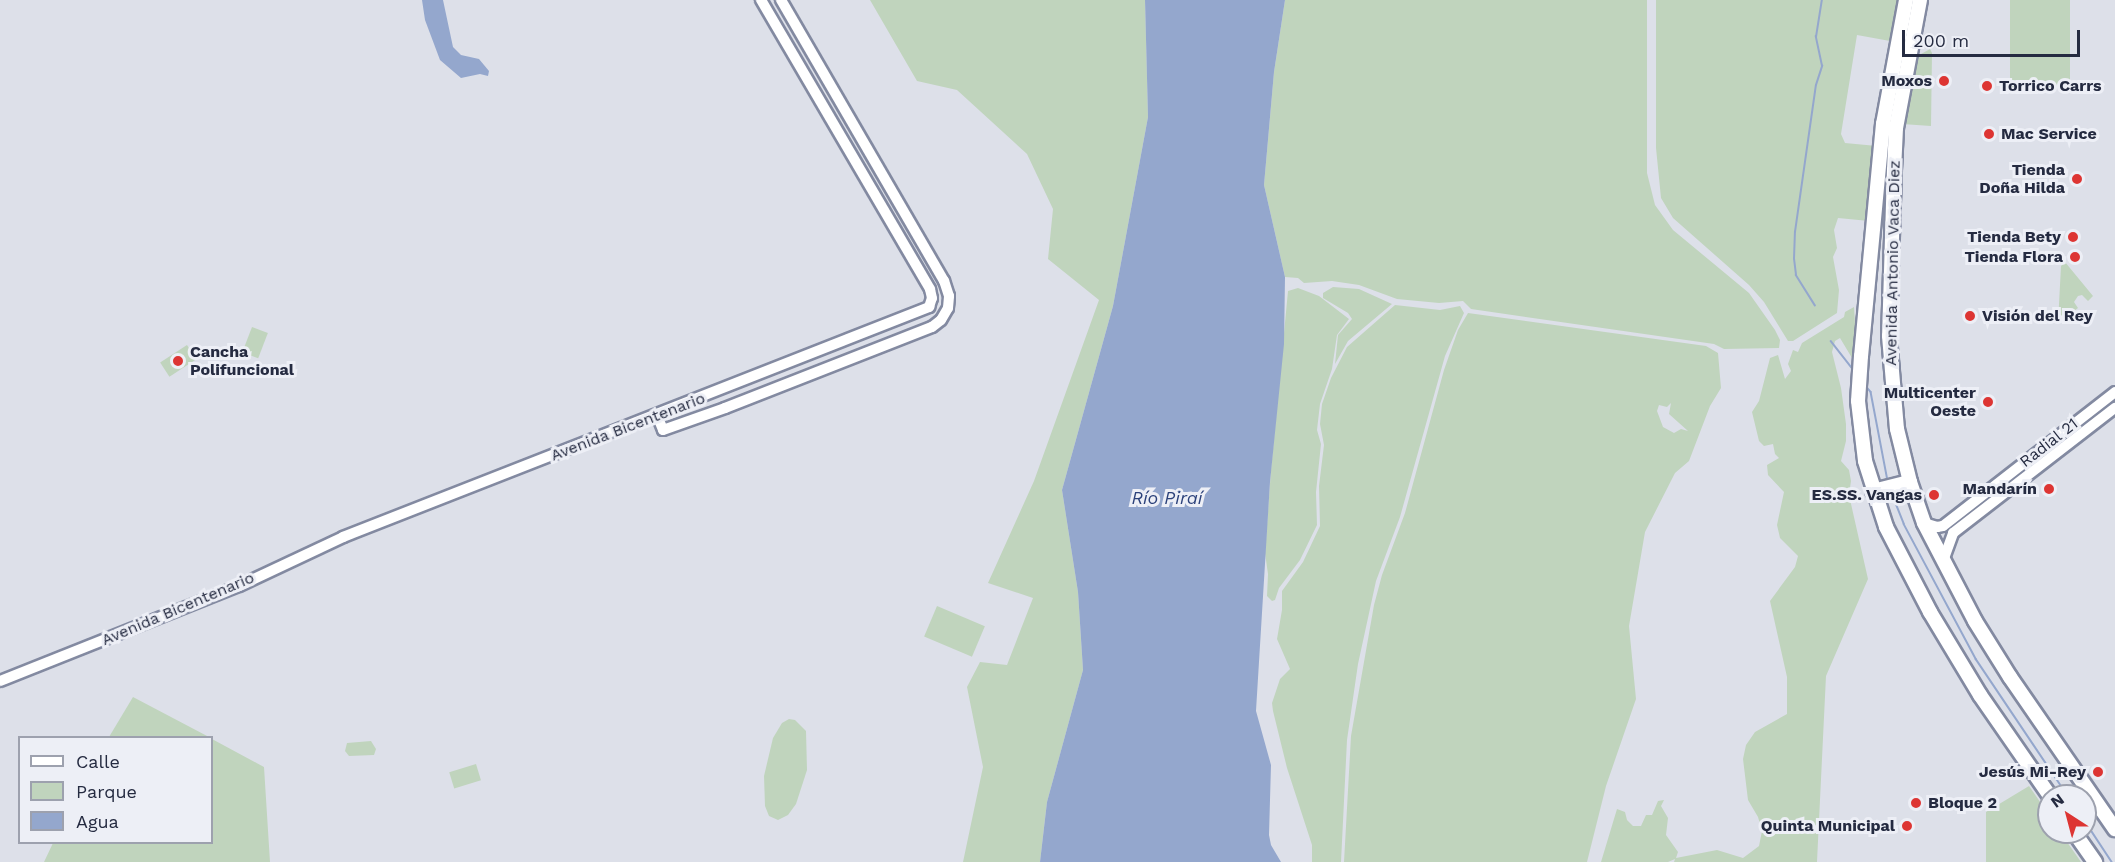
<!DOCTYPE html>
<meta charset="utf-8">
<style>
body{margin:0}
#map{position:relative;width:2115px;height:862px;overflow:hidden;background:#dde0e9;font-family:"Work Sans",sans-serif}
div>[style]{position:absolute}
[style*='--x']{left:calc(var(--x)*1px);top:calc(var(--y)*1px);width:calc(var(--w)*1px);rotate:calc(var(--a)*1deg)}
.green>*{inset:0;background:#c0d4bd;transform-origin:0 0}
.water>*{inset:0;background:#94a7cd}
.stream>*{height:1.5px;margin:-0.75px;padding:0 0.75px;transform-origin:0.75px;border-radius:0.75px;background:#94a7cd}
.roads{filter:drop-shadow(2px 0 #838aa1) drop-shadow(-2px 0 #838aa1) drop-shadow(0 2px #838aa1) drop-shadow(0 -2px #838aa1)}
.secondary>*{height:10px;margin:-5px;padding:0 5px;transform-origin:5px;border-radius:5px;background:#fff}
.highway>*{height:14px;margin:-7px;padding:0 7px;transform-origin:7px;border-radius:7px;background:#fff}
.dots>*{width:16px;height:16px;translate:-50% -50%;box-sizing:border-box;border:3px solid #edeff6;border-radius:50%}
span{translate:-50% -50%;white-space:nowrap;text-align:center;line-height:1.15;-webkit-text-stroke:6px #edeff6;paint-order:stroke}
.poi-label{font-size:16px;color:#252b41;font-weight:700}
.right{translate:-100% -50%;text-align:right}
.left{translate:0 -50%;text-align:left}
.street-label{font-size:16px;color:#252b41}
.water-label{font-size:18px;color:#2b417a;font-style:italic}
.legend{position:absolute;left:18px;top:736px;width:195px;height:108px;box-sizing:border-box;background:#edeff6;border:2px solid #9da1ae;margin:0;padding:8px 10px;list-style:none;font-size:18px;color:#252b41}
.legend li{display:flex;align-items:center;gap:12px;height:30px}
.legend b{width:30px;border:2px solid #9da1ae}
.north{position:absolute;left:2037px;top:784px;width:60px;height:60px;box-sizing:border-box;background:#edeff6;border:2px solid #9da1ae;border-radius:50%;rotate:324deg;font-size:16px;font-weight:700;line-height:24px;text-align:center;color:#252b41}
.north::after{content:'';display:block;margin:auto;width:21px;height:27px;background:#dd3533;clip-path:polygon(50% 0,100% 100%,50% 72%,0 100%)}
.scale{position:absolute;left:1902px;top:30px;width:178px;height:27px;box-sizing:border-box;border:3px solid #252b41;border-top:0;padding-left:8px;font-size:18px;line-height:21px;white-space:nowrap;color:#252b41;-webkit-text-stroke:4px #edeff6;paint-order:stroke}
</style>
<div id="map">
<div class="green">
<i style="clip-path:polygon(870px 0,1145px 0,1148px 117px,1113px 306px,1062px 490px,1078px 592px,1083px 670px,1047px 802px,1040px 862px,963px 862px,983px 767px,967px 687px,980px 662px,1007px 665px,1033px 598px,988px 583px,1034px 481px,1099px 300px,1048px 259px,1053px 209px,1027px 154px,957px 90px,917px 81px)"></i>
<i style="clip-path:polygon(1285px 0,1647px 0,1647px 173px,1655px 205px,1673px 230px,1749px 293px,1775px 330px,1780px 340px,1779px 348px,1724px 349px,1714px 344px,1471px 309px,1463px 301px,1439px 303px,1397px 299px,1359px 285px,1332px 281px,1304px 283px,1298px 278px,1285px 277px,1264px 185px,1274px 72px)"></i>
<i style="clip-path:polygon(1656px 0,1898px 0,1890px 41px,1857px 35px,1841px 134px,1845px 143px,1877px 146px,1869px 221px,1838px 218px,1834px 230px,1837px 248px,1833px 257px,1839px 290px,1837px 313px,1793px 341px,1788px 341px,1764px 302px,1749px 285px,1673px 218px,1661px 198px,1656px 148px)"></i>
<i style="left:2010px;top:0;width:60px;height:87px"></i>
<i style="clip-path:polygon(1930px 49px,1932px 53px,1931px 126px,1902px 124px,1914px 58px)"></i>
<i style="clip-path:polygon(2065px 262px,2093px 296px,2088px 301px,2082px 295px,2078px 296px,2074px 302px,2078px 308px,2058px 323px,2061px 266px)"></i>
<i style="clip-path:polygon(1333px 287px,1359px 289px,1392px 304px,1348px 341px,1335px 364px,1338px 335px,1352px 319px,1348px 313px,1323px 298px,1323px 293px)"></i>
<i style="clip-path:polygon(1298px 288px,1319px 296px,1349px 319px,1337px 335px,1332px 369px,1320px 404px,1317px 430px,1321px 444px,1316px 492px,1317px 525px,1300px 560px,1279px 588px,1275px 600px,1272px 601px,1267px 596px,1268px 574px,1265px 553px,1271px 470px,1288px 291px)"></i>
<i style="clip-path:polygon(1395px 305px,1440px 310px,1460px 306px,1464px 313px,1445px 356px,1400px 517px,1376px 581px,1358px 664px,1347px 740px,1341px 862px,1312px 862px,1312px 845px,1287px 768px,1273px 711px,1272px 703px,1280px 679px,1290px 669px,1277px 639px,1282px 610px,1282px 591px,1303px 562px,1320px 526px,1319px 486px,1324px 445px,1320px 424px,1322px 404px,1331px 378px,1347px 347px)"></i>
<i style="clip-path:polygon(1854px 307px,1857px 356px,1852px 358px,1840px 338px,1835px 341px,1832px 352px,1841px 388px,1846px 424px,1846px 441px,1841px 461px,1849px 470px,1851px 481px,1849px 495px,1868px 579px,1826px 676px,1817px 862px,1674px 862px,1675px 859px,1668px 862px,1601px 862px,1617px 809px,1625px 812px,1627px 820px,1633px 826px,1641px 826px,1646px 815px,1652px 815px,1658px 801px,1664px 800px,1661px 806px,1668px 818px,1666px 835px,1678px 852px,1676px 858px,1717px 850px,1743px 858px,1759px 846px,1762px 831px,1758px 817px,1748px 800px,1743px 759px,1746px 745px,1755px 732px,1787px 714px,1787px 677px,1770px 601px,1795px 567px,1798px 556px,1780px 538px,1777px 525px,1784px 492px,1768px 475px,1767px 465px,1779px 458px,1775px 454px,1773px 444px,1764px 446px,1759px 441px,1752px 412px,1759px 401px,1770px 358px,1778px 355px,1785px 379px,1791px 371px,1788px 364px,1793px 350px,1798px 352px,1802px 343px,1844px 317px,1845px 312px)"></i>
<i style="clip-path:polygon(evenodd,1468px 313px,1706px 346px,1718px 353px,1721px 388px,1710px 406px,1689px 461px,1675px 473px,1645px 532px,1629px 626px,1636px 699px,1606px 786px,1587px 862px,1344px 862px,1351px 736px,1374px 605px,1382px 575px,1405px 513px,1444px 370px,1458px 330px,1468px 313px,1671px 403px,1669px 414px,1688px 431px,1681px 429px,1674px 433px,1663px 427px,1657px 411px,1659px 405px,1667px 407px,1671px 403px)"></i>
<i style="left:252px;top:327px;width:17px;height:27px;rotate:21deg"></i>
<i style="left:187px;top:345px;width:17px;height:32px;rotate:57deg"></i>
<i style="left:937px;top:606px;width:52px;height:33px;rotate:23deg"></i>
<i style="clip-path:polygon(133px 697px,209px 737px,109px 737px)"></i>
<i style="clip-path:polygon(789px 719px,795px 720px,806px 731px,807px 770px,796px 804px,788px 815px,778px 820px,769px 816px,765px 806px,764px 776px,773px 738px,782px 723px)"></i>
<i style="clip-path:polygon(212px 739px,264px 767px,270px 862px,44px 862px,53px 843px,212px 842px)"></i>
<i style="clip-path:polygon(371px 741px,376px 749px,374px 755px,349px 756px,345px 751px,347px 743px)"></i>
<i style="left:476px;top:764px;width:17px;height:28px;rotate:73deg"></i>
<i style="clip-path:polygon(2029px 786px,2049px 815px,2049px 832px,2060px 832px,2081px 862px,1986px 862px,1986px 812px)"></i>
</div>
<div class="water">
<i style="clip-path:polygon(422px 0,443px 0,453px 47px,461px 55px,479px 59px,489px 71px,488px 76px,480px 74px,461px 78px,440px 60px,425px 20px)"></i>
<i style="clip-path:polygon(1145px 0,1285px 0,1274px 72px,1264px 185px,1285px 277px,1284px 344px,1270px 482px,1256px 711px,1271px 765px,1269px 835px,1271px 845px,1281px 862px,1040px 862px,1047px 802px,1083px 670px,1078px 592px,1062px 490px,1113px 306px,1148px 117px)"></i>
</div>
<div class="stream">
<i style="--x:1815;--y:306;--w:36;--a:-122"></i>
<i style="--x:1796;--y:275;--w:16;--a:-97"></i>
<i style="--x:1794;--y:259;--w:27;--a:-88"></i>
<i style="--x:1795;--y:232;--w:148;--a:-81.9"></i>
<i style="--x:1816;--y:85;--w:20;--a:-72"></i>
<i style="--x:1822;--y:66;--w:30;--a:-102"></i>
<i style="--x:1816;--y:37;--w:37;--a:-81"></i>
<i style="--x:1831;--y:341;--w:36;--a:52"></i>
<i style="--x:1865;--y:385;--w:9;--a:49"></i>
<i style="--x:1871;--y:392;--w:91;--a:79.2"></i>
<i style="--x:1891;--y:491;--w:35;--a:68"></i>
<i style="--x:1904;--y:524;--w:153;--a:61.9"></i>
<i style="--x:1976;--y:659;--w:165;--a:56.1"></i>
<i style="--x:2085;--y:821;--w:49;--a:56.6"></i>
</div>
<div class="roads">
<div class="secondary">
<i style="--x:657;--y:415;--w:16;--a:68"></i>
<i style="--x:663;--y:430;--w:66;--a:-19.5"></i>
<i style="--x:725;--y:408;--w:222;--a:-21.4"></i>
<i style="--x:932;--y:327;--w:11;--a:-38"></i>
<i style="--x:941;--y:320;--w:14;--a:-60"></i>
<i style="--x:948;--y:308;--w:12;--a:-85"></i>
<i style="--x:949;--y:296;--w:16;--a:-108"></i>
<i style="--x:944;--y:281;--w:325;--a:-120.1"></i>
<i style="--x:1924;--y:523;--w:14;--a:17"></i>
<i style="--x:1937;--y:527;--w:6;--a:-9"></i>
<i style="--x:1943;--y:526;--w:218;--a:-37.9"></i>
<i style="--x:1943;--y:561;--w:30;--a:-70"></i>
<i style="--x:1953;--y:533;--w:205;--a:-37.7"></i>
<i style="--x:0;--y:681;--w:257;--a:-21.7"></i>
<i style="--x:239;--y:586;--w:115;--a:-25.2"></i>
<i style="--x:343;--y:537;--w:630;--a:-21.43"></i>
<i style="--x:929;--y:307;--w:9;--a:-72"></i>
<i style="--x:932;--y:298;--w:9;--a:-103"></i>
<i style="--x:930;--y:289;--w:335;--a:-120.3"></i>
</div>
<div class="highway">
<i style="--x:1906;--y:0;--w:126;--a:100.5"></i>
<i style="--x:1883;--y:124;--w:233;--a:95.4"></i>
<i style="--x:1861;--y:356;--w:45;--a:93.8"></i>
<i style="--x:1858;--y:401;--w:60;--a:83.3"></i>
<i style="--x:1865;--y:461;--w:69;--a:72.3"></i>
<i style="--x:1886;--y:527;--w:96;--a:62.6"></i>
<i style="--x:1930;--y:612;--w:97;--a:58.9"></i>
<i style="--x:1980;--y:695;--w:123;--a:55.3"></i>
<i style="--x:1920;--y:0;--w:130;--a:100.6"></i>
<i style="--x:1896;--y:128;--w:42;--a:92.7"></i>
<i style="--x:1894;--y:170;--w:166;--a:91.7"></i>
<i style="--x:1889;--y:336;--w:93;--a:85.1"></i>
<i style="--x:1897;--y:429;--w:55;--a:76.2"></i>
<i style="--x:1910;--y:482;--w:43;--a:71.1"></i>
<i style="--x:1924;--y:523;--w:110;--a:62.5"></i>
<i style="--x:1975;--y:621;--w:66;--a:58"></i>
<i style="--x:2010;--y:677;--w:185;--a:55.4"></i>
<i style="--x:1873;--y:491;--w:38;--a:-14"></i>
<i style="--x:2074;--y:832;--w:37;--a:55"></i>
</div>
</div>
<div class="dots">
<i style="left:1944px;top:81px;background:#dd3533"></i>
<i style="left:1987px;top:86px;background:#dd3533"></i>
<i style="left:1989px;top:134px;background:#dd3533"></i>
<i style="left:2077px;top:179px;background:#dd3533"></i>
<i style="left:2073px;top:237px;background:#dd3533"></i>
<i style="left:2075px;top:257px;background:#dd3533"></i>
<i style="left:1970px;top:316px;background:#dd3533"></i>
<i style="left:178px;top:361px;background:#dd3533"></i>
<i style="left:1988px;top:402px;background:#dd3533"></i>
<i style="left:2049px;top:489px;background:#dd3533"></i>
<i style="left:1934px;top:495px;background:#dd3533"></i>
<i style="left:2098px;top:772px;background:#dd3533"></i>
<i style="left:1916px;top:803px;background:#dd3533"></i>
<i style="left:1907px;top:826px;background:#dd3533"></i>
</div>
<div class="poi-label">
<span class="right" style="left:1932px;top:81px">Moxos</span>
<span class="left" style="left:1999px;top:86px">Torrico Carrs</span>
<span class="left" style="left:2001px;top:134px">Mac Service</span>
<span class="right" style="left:2065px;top:179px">Tienda<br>Doña Hilda</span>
<span class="right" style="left:2061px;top:237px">Tienda Bety</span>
<span class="right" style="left:2063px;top:257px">Tienda Flora</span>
<span class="left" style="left:1982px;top:316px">Visión del Rey</span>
<span class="left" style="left:190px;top:361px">Cancha<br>Polifuncional</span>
<span class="right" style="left:1976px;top:402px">Multicenter<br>Oeste</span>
<span class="right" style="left:2037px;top:489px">Mandarín</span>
<span class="right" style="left:1922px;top:495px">ES.SS. Vangas</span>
<span class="right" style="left:2086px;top:772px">Jesús Mi-Rey</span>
<span class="left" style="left:1928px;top:803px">Bloque 2</span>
<span class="right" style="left:1895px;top:826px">Quinta Municipal</span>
</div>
<div class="street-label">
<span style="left:1893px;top:263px;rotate:-89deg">Avenida Antonio Vaca Diez</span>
<span style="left:628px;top:427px;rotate:-21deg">Avenida Bicentenario</span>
<span style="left:2049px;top:443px;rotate:-38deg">Radial 21</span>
<span style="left:178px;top:609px;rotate:-23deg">Avenida Bicentenario</span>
</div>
<div class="water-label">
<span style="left:1167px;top:498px">Río Piraí</span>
</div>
<ul class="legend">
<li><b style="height:8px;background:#fff"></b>Calle</li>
<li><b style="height:16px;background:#c0d4bd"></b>Parque</li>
<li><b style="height:16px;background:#94a7cd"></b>Agua</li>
</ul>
<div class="north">N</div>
<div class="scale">200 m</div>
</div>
